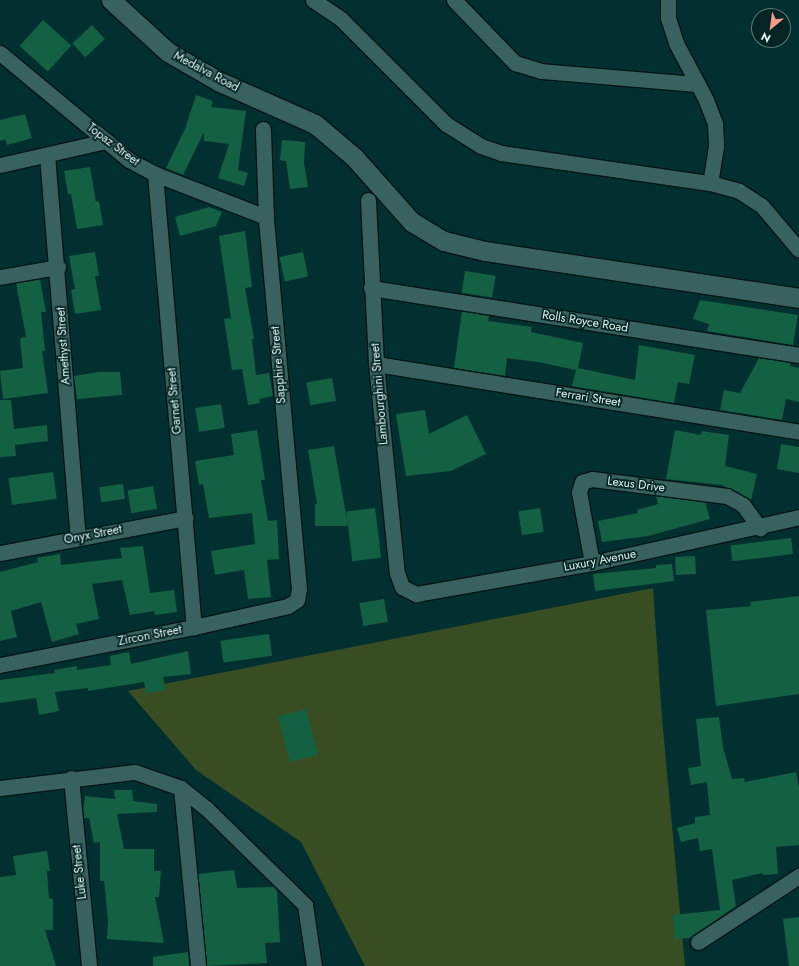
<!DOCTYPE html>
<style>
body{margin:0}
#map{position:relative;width:799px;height:966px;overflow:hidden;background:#023030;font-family:Jost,sans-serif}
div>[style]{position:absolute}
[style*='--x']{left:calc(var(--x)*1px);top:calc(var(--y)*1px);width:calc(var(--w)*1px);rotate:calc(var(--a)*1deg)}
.green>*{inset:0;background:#384d22}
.building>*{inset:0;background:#136042;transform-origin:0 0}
.roads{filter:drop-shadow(1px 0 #021515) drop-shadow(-1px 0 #021515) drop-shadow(0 1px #021515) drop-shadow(0 -1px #021515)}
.minor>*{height:15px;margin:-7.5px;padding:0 7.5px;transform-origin:7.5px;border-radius:7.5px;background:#386160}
.tertiary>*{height:19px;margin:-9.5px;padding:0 9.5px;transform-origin:9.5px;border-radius:9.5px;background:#386160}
span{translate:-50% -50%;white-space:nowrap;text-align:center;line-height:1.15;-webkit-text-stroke:3.5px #042524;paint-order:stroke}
.street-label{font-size:12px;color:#e2f8f7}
.north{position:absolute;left:751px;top:8px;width:40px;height:40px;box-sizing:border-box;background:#042524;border:1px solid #5d7978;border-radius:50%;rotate:209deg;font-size:11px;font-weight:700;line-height:16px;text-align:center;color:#e2f8f7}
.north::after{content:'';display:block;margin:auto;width:14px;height:18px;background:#f49e88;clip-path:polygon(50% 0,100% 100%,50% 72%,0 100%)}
</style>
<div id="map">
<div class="green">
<i style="clip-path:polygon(653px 588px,662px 718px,685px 966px,365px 966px,301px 842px,196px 770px,128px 691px)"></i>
</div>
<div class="building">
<i style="left:43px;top:20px;width:38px;height:35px;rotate:42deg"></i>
<i style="left:92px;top:25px;width:19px;height:27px;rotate:47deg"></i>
<i style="clip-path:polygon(196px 95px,213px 101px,211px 107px,246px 111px,238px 170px,248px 173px,244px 186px,218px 178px,229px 144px,204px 141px,204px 132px,183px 175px,166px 168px,185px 129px)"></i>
<i style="clip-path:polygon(25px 114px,32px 138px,7px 145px,5px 139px,0 141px,0 120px)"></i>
<i style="clip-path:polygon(282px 140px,305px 142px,304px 163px,308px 187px,290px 189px,286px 161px,280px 160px)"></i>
<i style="clip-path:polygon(90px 167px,96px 202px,99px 201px,103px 225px,77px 229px,71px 194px,68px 194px,64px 171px)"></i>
<i style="clip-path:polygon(209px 207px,222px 212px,216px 226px,180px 236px,175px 217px)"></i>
<i style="clip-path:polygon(245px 231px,252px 287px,245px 288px,254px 339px,252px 339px,256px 375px,269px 373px,273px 396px,259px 399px,260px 403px,248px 405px,242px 369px,232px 370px,224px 319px,231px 318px,219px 236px)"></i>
<i style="clip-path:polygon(95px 252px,99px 276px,95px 276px,101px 310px,75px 314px,71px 290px,75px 289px,69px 256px)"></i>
<i style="left:303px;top:252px;width:25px;height:24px;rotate:78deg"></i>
<i style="left:465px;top:271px;width:31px;height:22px;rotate:9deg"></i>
<i style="clip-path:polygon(40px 279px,46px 312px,41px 312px,45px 351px,42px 351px,48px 393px,3px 399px,0 371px,23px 368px,20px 338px,26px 337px,16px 283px)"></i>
<i style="clip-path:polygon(700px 300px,798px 315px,793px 345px,707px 331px,709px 324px,693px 319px)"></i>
<i style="clip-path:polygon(462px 311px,489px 316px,488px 321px,532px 327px,531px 332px,583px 343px,578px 368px,635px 380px,639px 345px,695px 355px,689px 384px,678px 382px,674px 403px,572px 386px,576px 370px,538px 362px,507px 358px,505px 376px,454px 368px)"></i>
<i style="clip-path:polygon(759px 358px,790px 363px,790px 366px,799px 368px,799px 402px,786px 399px,782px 420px,720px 410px,724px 390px,740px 393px)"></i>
<i style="clip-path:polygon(99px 372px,120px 372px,122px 395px,77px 399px,74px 376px)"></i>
<i style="left:332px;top:378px;width:23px;height:26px;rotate:80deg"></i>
<i style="clip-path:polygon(0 400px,11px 400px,14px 429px,47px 425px,48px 441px,15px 445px,16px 456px,0 457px)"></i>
<i style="left:221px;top:404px;width:24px;height:26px;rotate:81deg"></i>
<i style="clip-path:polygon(425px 410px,429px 434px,467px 415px,486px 454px,451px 471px,406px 476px,396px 414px)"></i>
<i style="clip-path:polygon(257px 430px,265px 480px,261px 480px,268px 521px,277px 520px,279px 559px,267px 560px,271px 597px,248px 599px,244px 570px,215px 575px,211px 551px,255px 544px,252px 513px,209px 518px,203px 484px,199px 485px,195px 461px,234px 455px,231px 434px)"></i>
<i style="clip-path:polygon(675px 430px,701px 435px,702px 431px,729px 435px,725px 466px,757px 474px,751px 500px,722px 485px,666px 479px)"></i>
<i style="clip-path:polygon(781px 444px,799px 447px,799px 473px,777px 469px)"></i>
<i style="clip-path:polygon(334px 446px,348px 526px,315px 526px,315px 504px,317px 504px,308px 450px)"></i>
<i style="left:53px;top:472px;width:27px;height:45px;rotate:82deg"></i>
<i style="left:123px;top:484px;width:15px;height:24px;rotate:82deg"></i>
<i style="left:153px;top:486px;width:23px;height:26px;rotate:80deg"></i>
<i style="clip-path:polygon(656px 496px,705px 502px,710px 519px,648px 536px,602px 542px,598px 521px,638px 513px,637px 510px,658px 504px)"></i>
<i style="left:375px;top:508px;width:50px;height:29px;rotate:83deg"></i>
<i style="left:540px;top:508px;width:24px;height:22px;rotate:81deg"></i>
<i style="left:791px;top:538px;width:16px;height:61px;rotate:83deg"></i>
<i style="clip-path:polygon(143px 546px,150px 593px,174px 590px,177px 612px,155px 615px,154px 611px,130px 615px,122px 580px,92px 584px,99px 619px,76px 624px,79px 634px,52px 642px,41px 602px,11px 611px,17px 637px,0 641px,0 572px,38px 562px,37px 558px,60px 554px,61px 565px,122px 558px,120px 548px)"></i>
<i style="left:695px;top:556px;width:18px;height:20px;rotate:87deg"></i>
<i style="clip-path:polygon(672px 564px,674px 581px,595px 591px,593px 574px,656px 568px,656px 565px)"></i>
<i style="clip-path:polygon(799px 596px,799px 694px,716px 706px,706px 610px,751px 606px,750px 602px)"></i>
<i style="left:384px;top:599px;width:23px;height:25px;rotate:80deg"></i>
<i style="left:269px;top:634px;width:22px;height:49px;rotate:82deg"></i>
<i style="clip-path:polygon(188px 651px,191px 674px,163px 677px,166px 690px,146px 693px,144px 682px,88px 691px,88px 688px,55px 692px,59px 711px,39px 715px,36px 698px,0 703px,0 680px,55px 673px,54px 670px,77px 666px,77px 670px,111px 665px,110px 656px,129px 652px,131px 664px)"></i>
<i style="left:306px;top:709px;width:47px;height:29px;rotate:75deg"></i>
<i style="clip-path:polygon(719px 717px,723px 747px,732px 779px,744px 778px,745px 782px,796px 772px,799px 787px,799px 845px,776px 847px,778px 874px,763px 875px,762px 873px,732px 880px,736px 906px,690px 938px,674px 939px,673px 915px,720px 910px,712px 849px,700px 851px,698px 838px,681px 842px,677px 828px,695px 823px,695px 817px,710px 815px,707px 782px,691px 785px,688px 768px,701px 766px,696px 719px)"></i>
<i style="clip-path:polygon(114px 790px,132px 790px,133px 801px,157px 804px,157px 812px,117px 814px,124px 849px,154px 849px,154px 871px,161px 871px,159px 897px,155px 897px,164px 943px,107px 939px,108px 920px,104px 881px,100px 881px,100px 842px,94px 843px,89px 818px,84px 818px,83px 812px,85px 796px,115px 799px)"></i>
<i style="clip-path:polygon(47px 851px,50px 871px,47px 871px,49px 898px,53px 899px,53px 930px,45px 930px,56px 966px,0 966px,0 877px,16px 875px,13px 856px)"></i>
<i style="clip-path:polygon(234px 870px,237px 888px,274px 887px,277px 891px,280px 942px,265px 943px,267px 963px,207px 966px,198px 874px)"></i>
<i style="clip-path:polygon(799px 917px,799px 966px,789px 966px,783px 919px)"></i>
<i style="clip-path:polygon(188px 952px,189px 966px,153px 966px,153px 957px)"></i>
</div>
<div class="roads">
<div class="minor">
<i style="--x:313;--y:0;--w:34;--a:34"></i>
<i style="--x:341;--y:19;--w:148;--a:45"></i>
<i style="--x:446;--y:124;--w:41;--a:32.2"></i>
<i style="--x:481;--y:146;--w:21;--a:19"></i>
<i style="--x:501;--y:153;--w:211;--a:8.2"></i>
<i style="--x:710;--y:183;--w:30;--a:15"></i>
<i style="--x:739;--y:191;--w:27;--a:33"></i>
<i style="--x:762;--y:206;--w:57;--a:49.9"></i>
<i style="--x:454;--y:0;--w:88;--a:45.9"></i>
<i style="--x:515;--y:63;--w:27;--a:17"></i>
<i style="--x:541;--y:71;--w:157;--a:4.8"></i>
<i style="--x:668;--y:0;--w:18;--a:90"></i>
<i style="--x:668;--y:18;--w:26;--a:72"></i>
<i style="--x:676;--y:43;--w:64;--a:62.2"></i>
<i style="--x:706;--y:100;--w:26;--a:69"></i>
<i style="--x:715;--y:124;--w:22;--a:87"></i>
<i style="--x:716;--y:146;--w:37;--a:99"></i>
<i style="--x:0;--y:53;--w:168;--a:39.7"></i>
<i style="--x:129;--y:160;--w:30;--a:28"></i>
<i style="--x:155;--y:174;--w:119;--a:21.2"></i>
<i style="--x:47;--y:155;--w:384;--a:85.4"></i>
<i style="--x:0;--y:165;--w:109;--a:-12.8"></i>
<i style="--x:155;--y:174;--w:455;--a:85.1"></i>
<i style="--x:368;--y:200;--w:164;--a:87.2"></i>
<i style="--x:376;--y:364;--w:210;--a:84.3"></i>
<i style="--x:397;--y:573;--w:15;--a:70"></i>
<i style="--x:402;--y:587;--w:16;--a:27"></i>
<i style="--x:416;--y:594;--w:179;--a:-10"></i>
<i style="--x:592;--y:563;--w:212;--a:-12.5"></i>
<i style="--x:0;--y:277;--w:59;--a:-9.8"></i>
<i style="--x:371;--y:288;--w:433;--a:8.9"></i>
<i style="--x:376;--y:364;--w:428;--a:9.1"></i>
<i style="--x:0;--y:553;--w:189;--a:-10.7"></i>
<i style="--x:592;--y:563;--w:72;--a:-100.4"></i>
<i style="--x:579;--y:492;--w:10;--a:-73"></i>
<i style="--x:582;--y:482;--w:10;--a:-17"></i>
<i style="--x:592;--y:479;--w:136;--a:7.2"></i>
<i style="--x:727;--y:496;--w:18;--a:29"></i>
<i style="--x:743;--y:505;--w:29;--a:54"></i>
<i style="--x:0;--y:665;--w:198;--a:-11.1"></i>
<i style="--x:194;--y:627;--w:96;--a:-12.6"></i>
<i style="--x:288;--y:606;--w:11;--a:-34"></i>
<i style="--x:297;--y:600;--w:11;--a:-80"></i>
<i style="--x:299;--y:589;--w:373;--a:-95.1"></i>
<i style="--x:266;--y:217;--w:88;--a:-92"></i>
<i style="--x:71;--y:778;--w:189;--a:84.5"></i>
<i style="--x:0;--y:788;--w:136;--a:-6.8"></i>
<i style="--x:135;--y:772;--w:49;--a:19.2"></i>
<i style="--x:181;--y:788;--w:32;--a:39"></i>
<i style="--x:206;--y:808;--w:139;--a:44.4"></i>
<i style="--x:305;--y:905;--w:62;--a:81.6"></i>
<i style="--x:181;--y:788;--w:179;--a:84.5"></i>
<i style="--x:698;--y:942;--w:121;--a:-33.2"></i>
</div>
<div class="tertiary">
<i style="--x:111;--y:0;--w:77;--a:42.4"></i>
<i style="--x:168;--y:52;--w:58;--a:30.1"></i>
<i style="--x:218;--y:81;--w:106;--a:23.9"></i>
<i style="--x:315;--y:124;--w:51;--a:40.2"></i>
<i style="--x:354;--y:157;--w:87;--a:48.3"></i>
<i style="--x:412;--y:222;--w:37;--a:31"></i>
<i style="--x:444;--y:241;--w:42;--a:13.7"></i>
<i style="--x:485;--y:251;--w:317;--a:8.5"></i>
</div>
</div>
<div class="street-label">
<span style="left:206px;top:72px;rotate:28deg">Medalva Road</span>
<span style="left:113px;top:145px;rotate:37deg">Topaz Street</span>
<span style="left:585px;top:322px;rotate:9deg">Rolls Royce Road</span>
<span style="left:64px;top:346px;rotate:-94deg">Amethyst Street</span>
<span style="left:279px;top:365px;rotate:-95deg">Sapphire Street</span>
<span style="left:380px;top:394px;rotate:-95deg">Lambourghini Street</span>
<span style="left:588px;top:398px;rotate:9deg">Ferrari Street</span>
<span style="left:175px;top:401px;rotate:-95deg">Garnet Street</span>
<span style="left:636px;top:485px;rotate:7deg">Lexus Drive</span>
<span style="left:93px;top:535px;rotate:-11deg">Onyx Street</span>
<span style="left:600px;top:561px;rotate:-11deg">Luxury Avenue</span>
<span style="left:150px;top:636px;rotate:-11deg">Zircon Street</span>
<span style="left:80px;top:872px;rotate:-96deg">Luke Street</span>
</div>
<div class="north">N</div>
</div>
